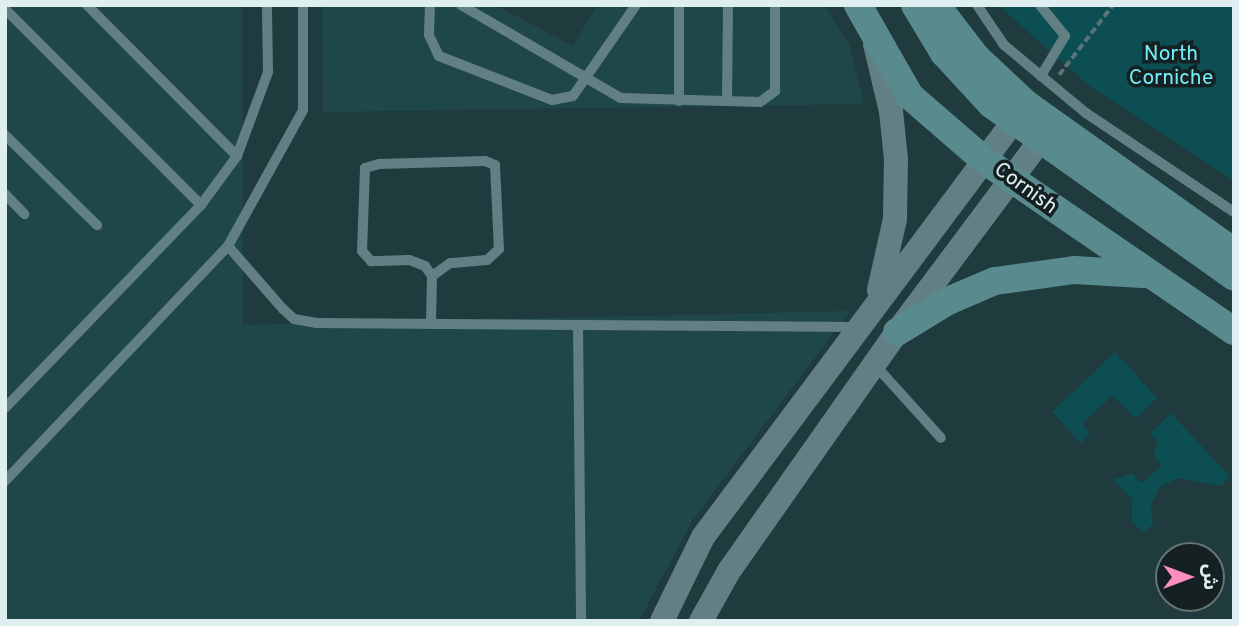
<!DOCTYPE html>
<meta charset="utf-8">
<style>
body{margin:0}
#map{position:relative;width:1239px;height:626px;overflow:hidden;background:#1f3b3e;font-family:Overpass,"Noto Sans Arabic",sans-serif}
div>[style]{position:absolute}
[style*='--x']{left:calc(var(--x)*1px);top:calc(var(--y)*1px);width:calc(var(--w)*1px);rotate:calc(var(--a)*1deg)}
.built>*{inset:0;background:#1f474a}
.green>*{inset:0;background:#0d4e52}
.path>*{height:3.5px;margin-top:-1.75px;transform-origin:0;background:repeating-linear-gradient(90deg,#5a7375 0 7px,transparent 0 10.5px)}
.service>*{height:10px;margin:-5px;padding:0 5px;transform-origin:5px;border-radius:5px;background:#628083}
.tertiary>*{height:24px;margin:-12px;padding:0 12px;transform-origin:12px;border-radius:12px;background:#628083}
.secondary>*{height:28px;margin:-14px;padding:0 14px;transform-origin:14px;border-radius:14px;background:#598a8e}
span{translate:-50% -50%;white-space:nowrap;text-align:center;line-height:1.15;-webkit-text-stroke:7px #142021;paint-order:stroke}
.park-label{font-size:21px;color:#73eef8}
.street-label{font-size:21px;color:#dfeff0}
.frame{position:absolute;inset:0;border:7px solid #dfeff0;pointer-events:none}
.north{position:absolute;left:1155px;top:542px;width:70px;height:70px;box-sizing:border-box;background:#142021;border:2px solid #657374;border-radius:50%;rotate:90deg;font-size:19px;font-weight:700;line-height:28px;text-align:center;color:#dfeff0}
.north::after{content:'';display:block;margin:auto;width:24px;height:32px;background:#fd8ec0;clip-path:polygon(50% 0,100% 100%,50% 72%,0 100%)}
</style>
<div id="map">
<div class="built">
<i style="clip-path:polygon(5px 5px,242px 5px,243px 325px,850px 311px,692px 521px,639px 621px,5px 621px)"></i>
<i style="clip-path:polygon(322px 5px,495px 5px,573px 46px,597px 5px,825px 5px,849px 44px,864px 104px,323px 112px)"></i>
</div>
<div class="green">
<i style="clip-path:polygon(998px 5px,1234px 5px,1234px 181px,1088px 85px)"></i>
<i style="clip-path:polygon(1115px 352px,1157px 398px,1136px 419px,1113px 395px,1082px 424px,1090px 434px,1081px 443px,1052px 412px)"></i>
<i style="clip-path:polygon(1171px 413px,1230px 477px,1221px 486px,1179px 478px,1161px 486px,1151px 503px,1153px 524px,1144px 533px,1132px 522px,1132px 499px,1113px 480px,1132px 473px,1141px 483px,1162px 466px,1153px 455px,1157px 442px,1150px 433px)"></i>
</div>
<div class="path">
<i style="--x:1059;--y:75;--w:88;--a:-52.4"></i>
</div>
<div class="service">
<i style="--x:87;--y:5;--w:213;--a:45.2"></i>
<i style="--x:430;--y:5;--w:30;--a:92"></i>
<i style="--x:429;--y:35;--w:23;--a:65"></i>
<i style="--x:439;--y:56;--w:121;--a:21.3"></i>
<i style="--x:552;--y:100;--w:21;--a:-11"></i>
<i style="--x:573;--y:96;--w:111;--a:-55.3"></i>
<i style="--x:461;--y:5;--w:185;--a:30.2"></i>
<i style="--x:621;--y:98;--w:139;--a:1.6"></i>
<i style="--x:760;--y:102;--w:19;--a:-36"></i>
<i style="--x:775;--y:91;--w:86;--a:-90"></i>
<i style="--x:977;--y:5;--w:48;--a:56"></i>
<i style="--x:1004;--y:45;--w:107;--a:39.7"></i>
<i style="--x:1086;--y:113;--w:178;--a:33.8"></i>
<i style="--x:1040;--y:5;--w:40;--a:51"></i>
<i style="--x:1065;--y:36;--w:47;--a:121"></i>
<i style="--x:5;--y:9;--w:277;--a:45"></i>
<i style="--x:679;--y:101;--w:96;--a:-90"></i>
<i style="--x:727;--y:101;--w:96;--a:-89.4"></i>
<i style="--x:5;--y:135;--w:129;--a:44.4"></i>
<i style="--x:5;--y:194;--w:28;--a:46"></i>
<i style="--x:228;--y:246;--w:84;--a:48.9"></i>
<i style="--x:283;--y:309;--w:15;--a:42"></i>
<i style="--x:294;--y:319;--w:23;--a:10"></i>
<i style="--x:317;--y:323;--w:538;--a:0.43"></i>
<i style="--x:431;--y:324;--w:48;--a:-88.8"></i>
<i style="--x:432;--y:276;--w:12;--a:-125"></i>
<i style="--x:425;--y:266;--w:17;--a:-159"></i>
<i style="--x:409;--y:260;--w:38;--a:178"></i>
<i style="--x:371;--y:261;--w:13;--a:-132"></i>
<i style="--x:362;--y:251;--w:83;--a:-87.9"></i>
<i style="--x:365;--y:168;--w:15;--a:-16"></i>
<i style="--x:379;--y:164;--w:106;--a:-1.6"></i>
<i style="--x:485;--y:161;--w:11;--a:22"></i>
<i style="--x:495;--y:165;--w:84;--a:87.3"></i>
<i style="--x:499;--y:249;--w:16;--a:137"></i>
<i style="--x:487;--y:260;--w:37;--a:175"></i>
<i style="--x:450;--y:263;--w:22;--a:144"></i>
<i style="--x:578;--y:325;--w:296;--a:89.4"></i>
<i style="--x:875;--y:365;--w:98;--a:47.9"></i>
<i style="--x:5;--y:408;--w:282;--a:-46"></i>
<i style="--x:201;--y:205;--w:61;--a:-53.7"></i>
<i style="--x:237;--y:156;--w:90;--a:-69.7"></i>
<i style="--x:268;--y:72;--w:67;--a:-90.9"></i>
<i style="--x:5;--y:481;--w:324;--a:-46.5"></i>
<i style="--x:228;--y:246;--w:155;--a:-61.1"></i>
<i style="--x:303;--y:110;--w:105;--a:-90"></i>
</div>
<div class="tertiary">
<i style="--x:875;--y:44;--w:69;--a:76.6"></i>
<i style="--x:891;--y:111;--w:48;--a:84.1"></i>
<i style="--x:896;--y:159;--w:60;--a:91"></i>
<i style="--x:895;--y:219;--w:73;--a:102.7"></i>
<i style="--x:662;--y:621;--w:93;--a:-64"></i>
<i style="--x:703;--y:537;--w:518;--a:-53.24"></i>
<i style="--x:701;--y:621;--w:57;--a:-60.8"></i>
<i style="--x:729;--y:571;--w:292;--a:-54.9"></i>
<i style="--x:897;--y:332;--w:237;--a:-53.2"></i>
</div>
<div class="secondary">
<i style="--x:858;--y:5;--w:105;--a:60.3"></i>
<i style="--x:910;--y:96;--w:98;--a:40.9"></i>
<i style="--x:984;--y:160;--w:303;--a:34.4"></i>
<i style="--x:915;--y:5;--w:56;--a:58.9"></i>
<i style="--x:944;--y:53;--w:69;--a:47.3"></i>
<i style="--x:991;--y:104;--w:298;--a:35.4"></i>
<i style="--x:936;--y:5;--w:66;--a:52.4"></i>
<i style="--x:976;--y:57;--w:69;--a:43.2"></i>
<i style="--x:1026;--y:104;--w:255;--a:35.4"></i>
<i style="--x:897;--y:332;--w:60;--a:-31.3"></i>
<i style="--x:948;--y:301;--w:51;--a:-23.1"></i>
<i style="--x:995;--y:281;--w:80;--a:-7.9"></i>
<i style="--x:1074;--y:270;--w:69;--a:3.3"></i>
</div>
<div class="park-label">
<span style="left:1171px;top:67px">North<br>Corniche</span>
</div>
<div class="street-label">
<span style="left:1025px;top:189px;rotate:36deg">Cornish</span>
</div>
<div class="frame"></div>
<div class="north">ش</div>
</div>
